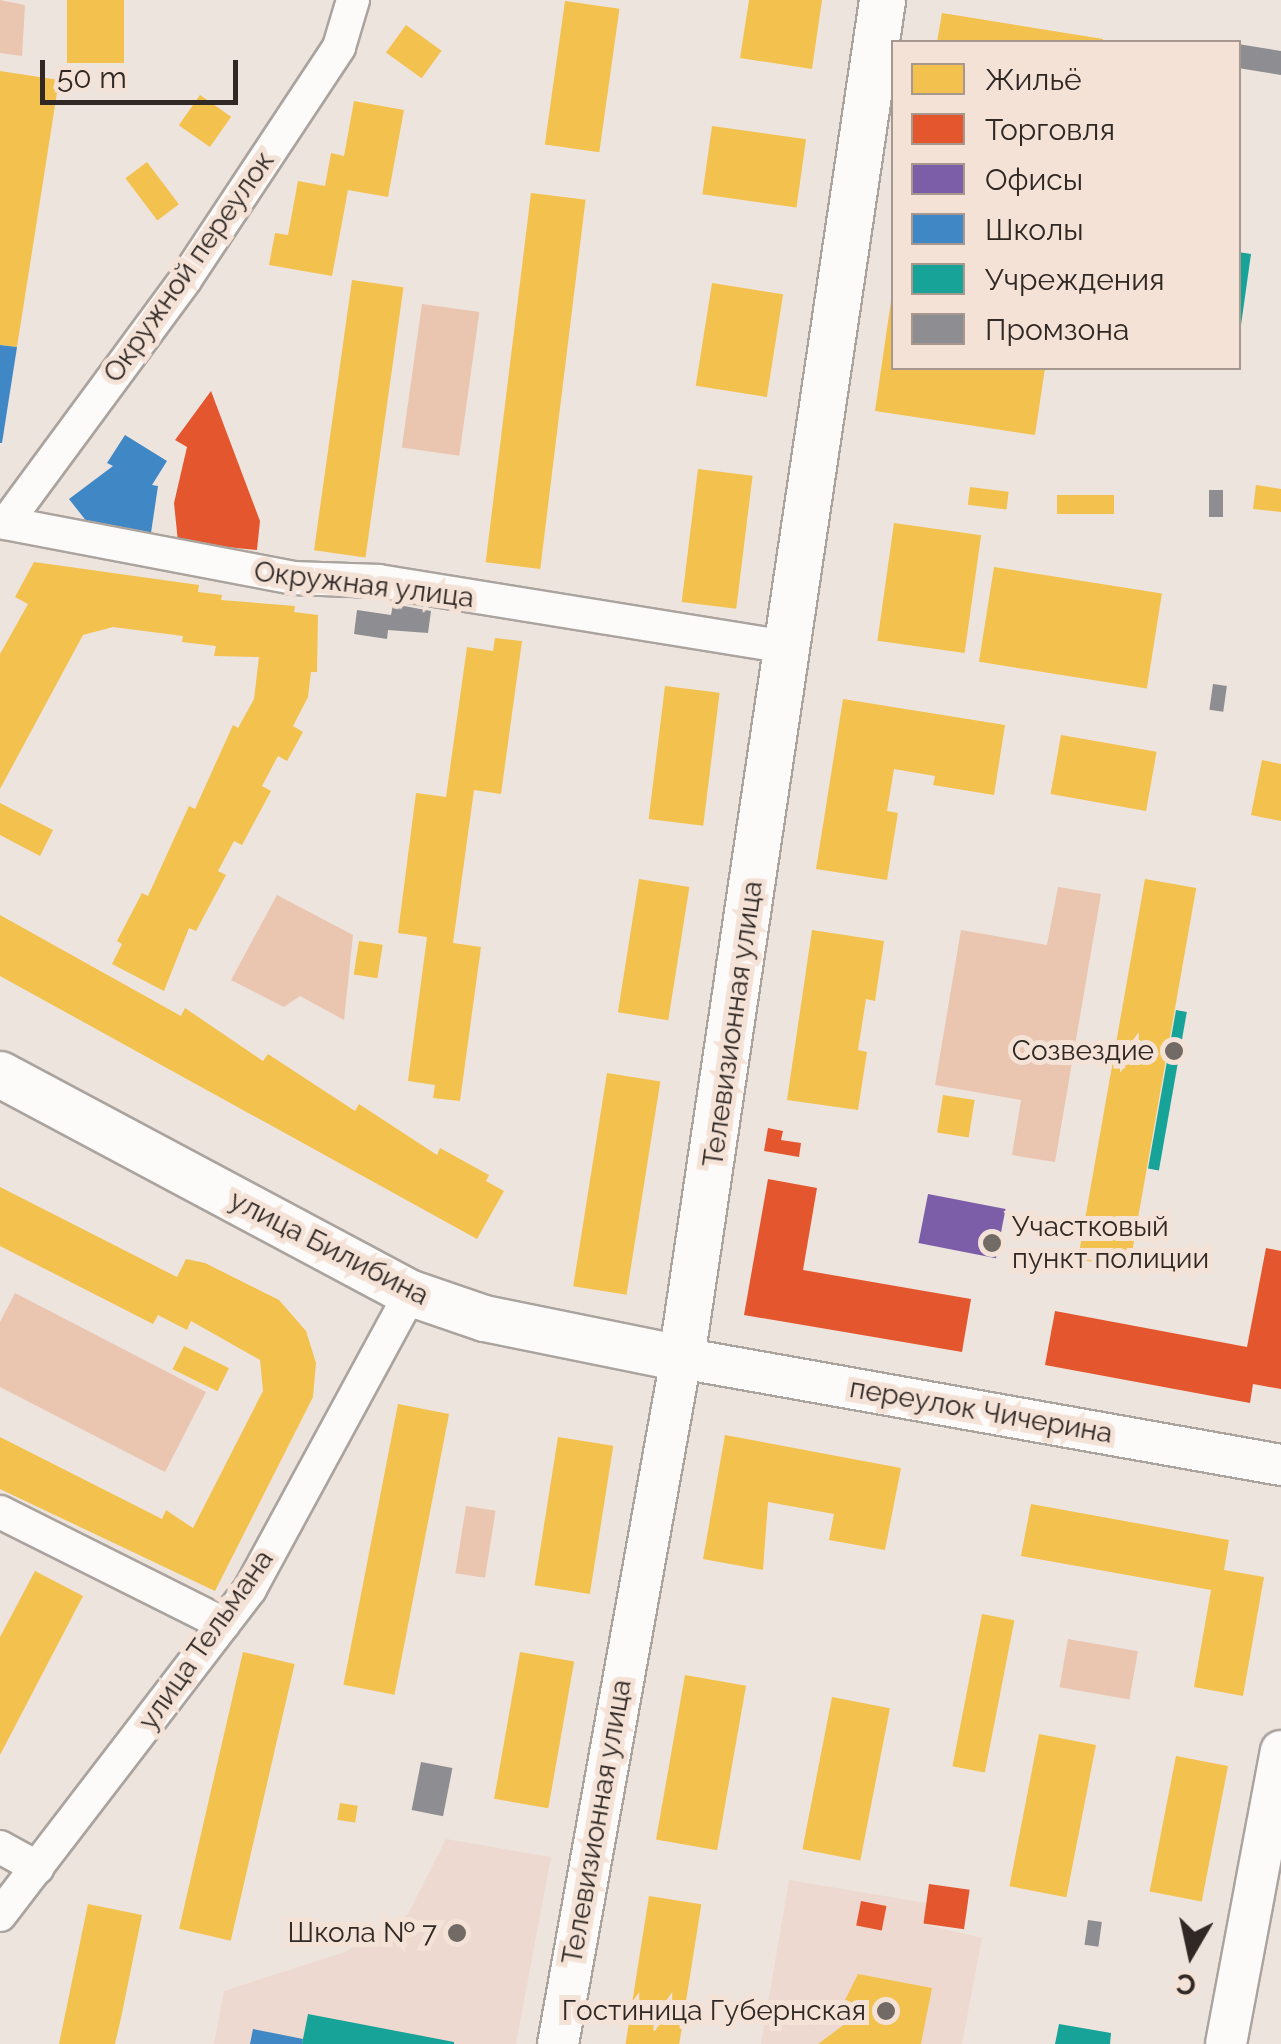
<!DOCTYPE html>
<meta charset="utf-8">
<style>
body{margin:0}
#map{position:relative;width:1281px;height:2044px;overflow:hidden;background:#eee4de;font-family:Raleway,sans-serif}
div>[style]{position:absolute}
[style*='--x']{left:calc(var(--x)*1px);top:calc(var(--y)*1px);width:calc(var(--w)*1px);rotate:calc(var(--a)*1deg)}
.built>*{inset:0;background:#edd9cf}
.green>*{inset:0;background:#eac5af;transform-origin:0 0}
.homes>*{inset:0;background:#f2c14e;transform-origin:0 0}
.shops>*{inset:0;background:#e4572e;transform-origin:0 0}
.offices>*{inset:0;background:#7b5ea7;transform-origin:0 0}
.schools>*{inset:0;background:#3f88c5}
.public>*{inset:0;background:#17a398;transform-origin:0 0}
.industry>*{inset:0;background:#8d8d92;transform-origin:0 0}
.roads{filter:drop-shadow(2px 0 #aaa39e) drop-shadow(-2px 0 #aaa39e) drop-shadow(0 2px #aaa39e) drop-shadow(0 -2px #aaa39e)}
.minor>*{height:32px;margin:-16px;padding:0 16px;transform-origin:16px;border-radius:16px;background:#fcfbfa}
.tertiary>*{height:40px;margin:-20px;padding:0 20px;transform-origin:20px;border-radius:20px;background:#fcfbfa}
.secondary>*{height:45px;margin:-22.5px;padding:0 22.5px;transform-origin:22.5px;border-radius:22.5px;background:#fcfbfa}
.dots>*{width:28px;height:28px;translate:-50% -50%;box-sizing:border-box;border:5px solid #f5e2d7;border-radius:50%}
span{translate:-50% -50%;white-space:nowrap;text-align:center;line-height:1.15;-webkit-text-stroke:10px #f5e2d7;paint-order:stroke}
.street-label{font-size:28px;color:#2f2824}
.poi-label{font-size:28px;color:#2f2824}
.right{translate:-100% -50%;text-align:right}
.left{translate:0 -50%;text-align:left}
.legend{position:absolute;left:891px;top:40px;width:350px;height:330px;box-sizing:border-box;background:#f5e2d7;border:2px solid #a6988f;margin:0;padding:12px 18px;list-style:none;font-size:30px;color:#2f2824}
.legend li{display:flex;align-items:center;gap:20px;height:50px}
.legend b{width:50px;border:2px solid #a6988f}
.north{position:absolute;left:1141px;top:1904px;width:100px;height:100px;-webkit-text-stroke:8px #f5e2d7;paint-order:stroke;rotate:189deg;font-size:28px;font-weight:700;line-height:40px;text-align:center;color:#2f2824}
.north::after{content:'';display:block;margin:auto;width:35px;height:45px;background:#2f2824;clip-path:polygon(50% 0,100% 100%,50% 72%,0 100%)}
.scale{position:absolute;left:40px;top:60px;width:198px;height:45px;box-sizing:border-box;border:5px solid #2f2824;border-top:0;padding-left:12px;font-size:30px;line-height:35px;white-space:nowrap;color:#2f2824;-webkit-text-stroke:8px #f5e2d7;paint-order:stroke}
</style>
<div id="map">
<div class="built">
<i style="clip-path:polygon(446px 1839px,551px 1857px,516px 2044px,214px 2044px,224px 1991px,345px 1952px,408px 1914px)"></i>
<i style="clip-path:polygon(789px 1880px,926px 1903px,923px 1924px,982px 1938px,962px 2044px,761px 2044px)"></i>
</div>
<div class="green">
<i style="clip-path:polygon(0 0,25px 5px,22px 56px,0 53px)"></i>
<i style="left:422px;top:304px;width:58px;height:145px;rotate:8deg"></i>
<i style="clip-path:polygon(1058px 887px,1101px 894px,1055px 1162px,1012px 1155px,1021px 1100px,935px 1085px,961px 930px,1047px 945px)"></i>
<i style="clip-path:polygon(277px 895px,353px 935px,344px 1020px,300px 996px,284px 1007px,231px 980px)"></i>
<i style="clip-path:polygon(15px 1293px,206px 1392px,165px 1472px,0 1387px,0 1322px)"></i>
<i style="left:466px;top:1506px;width:30px;height:68px;rotate:9deg"></i>
<i style="left:1068px;top:1639px;width:71px;height:49px;rotate:10deg"></i>
</div>
<div class="homes">
<i style="left:67px;top:0;width:57px;height:63px"></i>
<i style="clip-path:polygon(749px 0,822px 0,812px 69px,740px 58px)"></i>
<i style="left:565px;top:1px;width:55px;height:145px;rotate:8deg"></i>
<i style="clip-path:polygon(942px 13px,1103px 39px,1103px 42px,937px 42px)"></i>
<i style="left:406px;top:25px;width:44px;height:34px;rotate:36deg"></i>
<i style="clip-path:polygon(0 71px,59px 80px,17px 347px,0 345px)"></i>
<i style="left:200px;top:95px;width:38px;height:37px;rotate:35deg"></i>
<i style="clip-path:polygon(354px 101px,404px 110px,388px 197px,348px 190px,332px 276px,269px 265px,275px 233px,288px 235px,298px 181px,325px 186px,331px 153px,344px 156px)"></i>
<i style="left:712px;top:126px;width:95px;height:69px;rotate:8deg"></i>
<i style="left:147px;top:162px;width:53px;height:27px;rotate:53deg"></i>
<i style="left:531px;top:193px;width:55px;height:372px;rotate:7deg"></i>
<i style="left:352px;top:280px;width:52px;height:273px;rotate:8deg"></i>
<i style="left:712px;top:283px;width:72px;height:104px;rotate:9deg"></i>
<i style="clip-path:polygon(891px 301px,894px 368px,1045px 368px,1035px 435px,875px 411px)"></i>
<i style="left:698px;top:469px;width:55px;height:134px;rotate:7deg"></i>
<i style="clip-path:polygon(1256px 485px,1281px 489px,1281px 512px,1253px 509px)"></i>
<i style="left:970px;top:487px;width:39px;height:18px;rotate:7deg"></i>
<i style="left:1114px;top:495px;width:19px;height:57px;rotate:90deg"></i>
<i style="left:894px;top:523px;width:88px;height:119px;rotate:8deg"></i>
<i style="clip-path:polygon(34px 562px,199px 585px,198px 592px,222px 595px,221px 600px,295px 606px,294px 612px,318px 615px,317px 672px,311px 672px,308px 697px,293px 726px,303px 732px,287px 761px,278px 756px,262px 786px,271px 791px,242px 845px,234px 841px,218px 871px,226px 875px,196px 931px,189px 928px,164px 991px,112px 964px,122px 944px,117px 941px,142px 893px,148px 896px,189px 806px,195px 809px,233px 725px,238px 728px,254px 699px,259px 657px,214px 656px,216px 646px,182px 642px,183px 636px,113px 627px,83px 635px,0 789px,0 654px,28px 604px,15px 597px)"></i>
<i style="left:994px;top:567px;width:170px;height:96px;rotate:9deg"></i>
<i style="clip-path:polygon(495px 638px,522px 641px,501px 794px,474px 790px,453px 943px,481px 947px,460px 1101px,433px 1098px,435px 1085px,408px 1081px,427px 937px,398px 933px,416px 793px,446px 797px,467px 647px,493px 651px)"></i>
<i style="left:665px;top:686px;width:55px;height:134px;rotate:7deg"></i>
<i style="clip-path:polygon(843px 699px,1005px 725px,994px 795px,933px 785px,935px 776px,894px 769px,887px 811px,898px 813px,887px 880px,816px 869px)"></i>
<i style="left:1061px;top:735px;width:97px;height:60px;rotate:10deg"></i>
<i style="clip-path:polygon(1262px 760px,1281px 764px,1281px 821px,1251px 815px)"></i>
<i style="clip-path:polygon(0 803px,53px 830px,40px 856px,0 835px)"></i>
<i style="left:639px;top:879px;width:51px;height:135px;rotate:9deg"></i>
<i style="left:1145px;top:879px;width:52px;height:386px;rotate:10deg"></i>
<i style="clip-path:polygon(0 915px,181px 1016px,185px 1008px,263px 1061px,268px 1054px,355px 1111px,359px 1104px,437px 1155px,440px 1148px,489px 1175px,486px 1181px,504px 1191px,477px 1239px,0 976px)"></i>
<i style="clip-path:polygon(812px 930px,884px 941px,875px 1001px,866px 999px,858px 1050px,867px 1052px,858px 1110px,787px 1100px)"></i>
<i style="left:359px;top:941px;width:24px;height:34px;rotate:9deg"></i>
<i style="left:607px;top:1073px;width:54px;height:216px;rotate:9deg"></i>
<i style="left:943px;top:1095px;width:32px;height:38px;rotate:9deg"></i>
<i style="clip-path:polygon(0 1187px,177px 1277px,186px 1259px,205px 1263px,279px 1300px,306px 1331px,316px 1363px,313px 1397px,215px 1591px,0 1489px,0 1437px,162px 1519px,166px 1510px,193px 1528px,263px 1391px,260px 1360px,191px 1321px,187px 1330px,158px 1315px,153px 1324px,0 1246px)"></i>
<i style="left:184px;top:1346px;width:50px;height:26px;rotate:26deg"></i>
<i style="left:398px;top:1404px;width:52px;height:286px;rotate:11deg"></i>
<i style="clip-path:polygon(725px 1435px,901px 1468px,885px 1550px,829px 1540px,834px 1514px,768px 1502px,763px 1570px,703px 1559px)"></i>
<i style="left:558px;top:1437px;width:56px;height:150px;rotate:9deg"></i>
<i style="clip-path:polygon(1031px 1504px,1229px 1540px,1224px 1570px,1264px 1577px,1243px 1696px,1194px 1687px,1211px 1590px,1021px 1556px)"></i>
<i style="clip-path:polygon(35px 1571px,83px 1596px,0 1755px,0 1637px)"></i>
<i style="left:982px;top:1614px;width:33px;height:155px;rotate:11deg"></i>
<i style="left:243px;top:1652px;width:53px;height:284px;rotate:13deg"></i>
<i style="left:520px;top:1652px;width:55px;height:149px;rotate:10deg"></i>
<i style="left:685px;top:1675px;width:62px;height:167px;rotate:10deg"></i>
<i style="left:832px;top:1697px;width:59px;height:155px;rotate:11deg"></i>
<i style="left:1039px;top:1734px;width:58px;height:155px;rotate:11deg"></i>
<i style="left:1176px;top:1756px;width:53px;height:138px;rotate:11deg"></i>
<i style="left:340px;top:1803px;width:18px;height:17px;rotate:9deg"></i>
<i style="left:649px;top:1896px;width:53px;height:150px;rotate:9deg"></i>
<i style="clip-path:polygon(88px 1904px,142px 1915px,121px 2018px,115px 2044px,59px 2044px)"></i>
<i style="clip-path:polygon(858px 1974px,932px 1988px,921px 2044px,818px 2044px,849px 2021px,845px 2000px)"></i>
</div>
<div class="shops">
<i style="clip-path:polygon(211px 391px,260px 521px,257px 550px,178px 542px,174px 503px,187px 447px,175px 440px)"></i>
<i style="clip-path:polygon(768px 1128px,783px 1131px,781px 1140px,801px 1143px,799px 1157px,764px 1151px)"></i>
<i style="clip-path:polygon(768px 1179px,817px 1188px,803px 1270px,971px 1299px,962px 1352px,744px 1315px)"></i>
<i style="clip-path:polygon(1266px 1248px,1281px 1251px,1281px 1389px,1253px 1384px,1250px 1403px,1045px 1365px,1055px 1311px,1247px 1347px)"></i>
<i style="left:929px;top:1884px;width:41px;height:40px;rotate:8deg"></i>
<i style="left:861px;top:1901px;width:26px;height:25px;rotate:11deg"></i>
</div>
<div class="offices">
<i style="left:928px;top:1194px;width:79px;height:50px;rotate:11deg"></i>
</div>
<div class="schools">
<i style="clip-path:polygon(0 345px,17px 347px,2px 443px,0 443px)"></i>
<i style="clip-path:polygon(125px 435px,167px 461px,152px 485px,158px 486px,151px 533px,87px 522px,69px 499px,113px 466px,107px 463px)"></i>
<i style="clip-path:polygon(253px 2029px,303px 2039px,302px 2044px,250px 2044px)"></i>
</div>
<div class="public">
<i style="clip-path:polygon(1238px 252px,1251px 254px,1241px 325px,1238px 325px)"></i>
<i style="left:1176px;top:1010px;width:11px;height:161px;rotate:10deg"></i>
<i style="clip-path:polygon(308px 2014px,454px 2042px,454px 2044px,302px 2044px)"></i>
<i style="clip-path:polygon(1059px 2024px,1111px 2033px,1110px 2044px,1055px 2044px)"></i>
</div>
<div class="industry">
<i style="clip-path:polygon(1238px 44px,1281px 51px,1281px 75px,1238px 68px)"></i>
<i style="left:1209px;top:490px;width:14px;height:27px"></i>
<i style="clip-path:polygon(393px 604px,431px 611px,428px 633px,388px 630px,387px 639px,354px 634px,357px 610px,391px 615px)"></i>
<i style="left:1213px;top:684px;width:14px;height:26px;rotate:8deg"></i>
<i style="left:421px;top:1762px;width:32px;height:49px;rotate:11deg"></i>
<i style="left:1088px;top:1920px;width:14px;height:25px;rotate:8deg"></i>
</div>
<div class="roads">
<div class="minor">
<i style="--x:0;--y:522;--w:298;--a:10.8"></i>
<i style="--x:293;--y:578;--w:86;--a:2"></i>
<i style="--x:379;--y:581;--w:414;--a:9.2"></i>
<i style="--x:6;--y:523;--w:302;--a:-53.6"></i>
<i style="--x:185;--y:280;--w:279;--a:-56.5"></i>
<i style="--x:339;--y:47;--w:49;--a:-73.4"></i>
<i style="--x:0;--y:1512;--w:250;--a:26.6"></i>
<i style="--x:0;--y:1847;--w:43;--a:28.9"></i>
<i style="--x:0;--y:1915;--w:411;--a:-52.5"></i>
<i style="--x:250;--y:1589;--w:337;--a:-61.5"></i>
</div>
<div class="tertiary">
<i style="--x:558;--y:2044;--w:697;--a:-79.83"></i>
<i style="--x:681;--y:1358;--w:609;--a:10.11"></i>
<i style="--x:1226;--y:2044;--w:298;--a:-79.4"></i>
</div>
<div class="secondary">
<i style="--x:0;--y:1074;--w:466;--a:28.1"></i>
<i style="--x:411;--y:1293;--w:77;--a:18.9"></i>
<i style="--x:484;--y:1318;--w:201;--a:11.5"></i>
<i style="--x:681;--y:1358;--w:1373;--a:-81.58"></i>
</div>
</div>
<div class="dots">
<i style="left:1174px;top:1051px;background:#726a65"></i>
<i style="left:992px;top:1243px;background:#726a65"></i>
<i style="left:457px;top:1933px;background:#726a65"></i>
<i style="left:886px;top:2011px;background:#726a65"></i>
</div>
<div class="street-label">
<span style="left:189px;top:267px;rotate:-55deg">Окружной переулок</span>
<span style="left:364px;top:585px;rotate:7deg">Окружная улица</span>
<span style="left:733px;top:1024px;rotate:-82deg">Телевизионная улица</span>
<span style="left:329px;top:1248px;rotate:27deg">улица Билибина</span>
<span style="left:981px;top:1411px;rotate:10deg">переулок Чичерина</span>
<span style="left:206px;top:1640px;rotate:-55deg">улица Тельмана</span>
<span style="left:597px;top:1822px;rotate:-80deg">Телевизионная улица</span>
</div>
<div class="poi-label">
<span class="right" style="left:1154px;top:1051px">Созвездие</span>
<span class="left" style="left:1012px;top:1243px">Участковый<br>пункт полиции</span>
<span class="right" style="left:437px;top:1933px">Школа № 7</span>
<span class="right" style="left:866px;top:2011px">Гостиница Губернская</span>
</div>
<ul class="legend">
<li><b style="height:28px;background:#f2c14e"></b>Жильё</li>
<li><b style="height:28px;background:#e4572e"></b>Торговля</li>
<li><b style="height:28px;background:#7b5ea7"></b>Офисы</li>
<li><b style="height:28px;background:#3f88c5"></b>Школы</li>
<li><b style="height:28px;background:#17a398"></b>Учреждения</li>
<li><b style="height:28px;background:#8d8d92"></b>Промзона</li>
</ul>
<div class="north">С</div>
<div class="scale">50 m</div>
</div>
